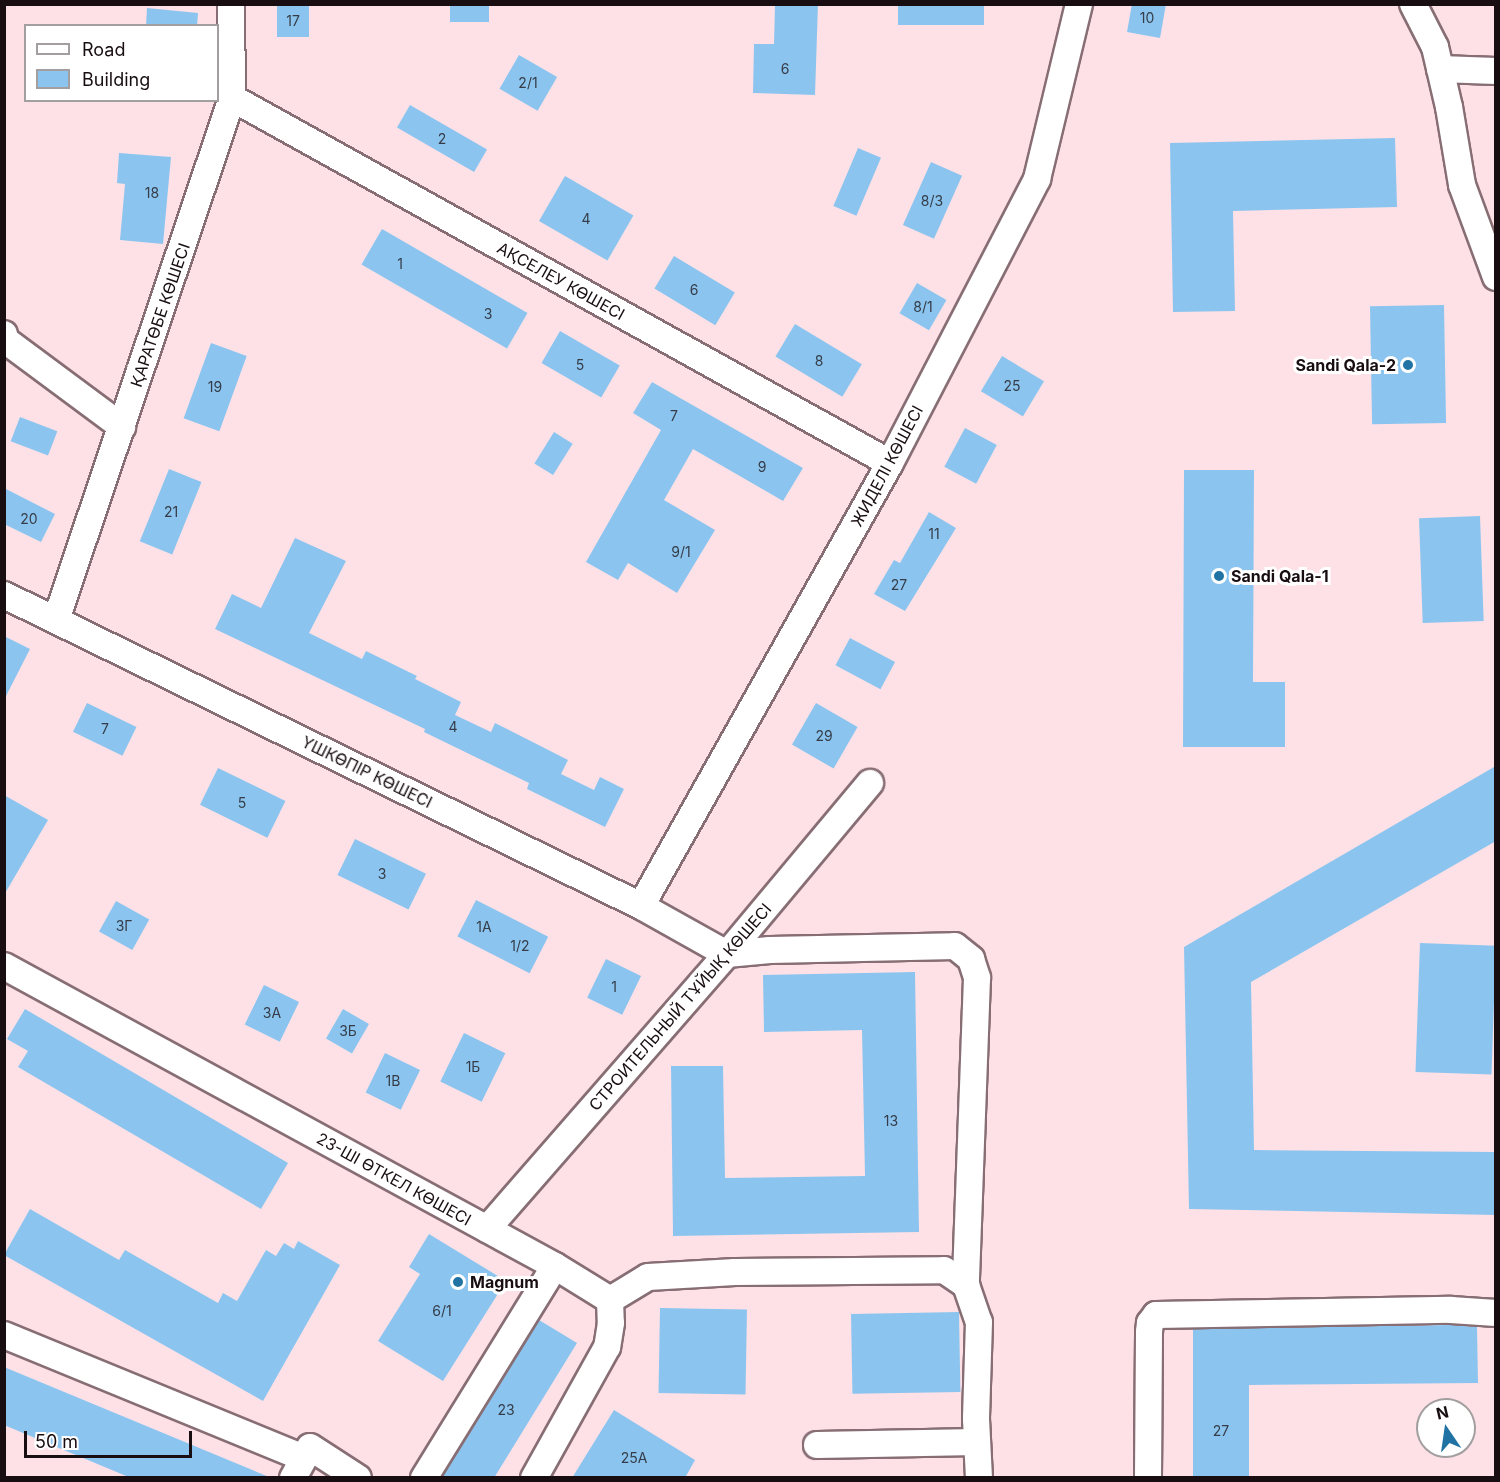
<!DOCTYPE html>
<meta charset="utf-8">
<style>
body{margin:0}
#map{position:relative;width:1500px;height:1482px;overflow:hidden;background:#fde1e7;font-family:Inter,sans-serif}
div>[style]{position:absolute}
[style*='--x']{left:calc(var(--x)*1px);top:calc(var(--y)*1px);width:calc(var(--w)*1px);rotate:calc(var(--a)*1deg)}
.building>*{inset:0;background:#8bc5ef;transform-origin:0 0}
.roads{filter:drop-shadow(2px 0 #876e74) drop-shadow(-2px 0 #876e74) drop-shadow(0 2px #876e74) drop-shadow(0 -2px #876e74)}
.minor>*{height:26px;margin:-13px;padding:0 13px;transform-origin:13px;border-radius:13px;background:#fff}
.dots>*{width:16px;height:16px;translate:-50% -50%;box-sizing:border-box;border:3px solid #fff;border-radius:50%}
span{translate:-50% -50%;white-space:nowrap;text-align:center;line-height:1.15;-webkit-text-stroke:6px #fff;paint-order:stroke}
.number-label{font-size:14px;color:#353c48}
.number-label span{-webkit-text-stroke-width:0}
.street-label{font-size:16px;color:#180e11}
.poi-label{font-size:16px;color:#180e11;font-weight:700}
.right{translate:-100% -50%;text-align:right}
.left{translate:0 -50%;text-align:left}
.frame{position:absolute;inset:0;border:6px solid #180e11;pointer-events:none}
.legend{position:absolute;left:24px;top:24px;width:195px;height:78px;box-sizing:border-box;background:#fff;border:2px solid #a39fa0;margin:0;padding:8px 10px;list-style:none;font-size:18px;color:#180e11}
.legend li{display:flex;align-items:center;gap:12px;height:30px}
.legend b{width:30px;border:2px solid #a39fa0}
.north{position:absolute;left:1416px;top:1398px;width:60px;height:60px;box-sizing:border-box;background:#fff;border:2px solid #a39fa0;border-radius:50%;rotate:347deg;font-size:16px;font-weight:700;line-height:24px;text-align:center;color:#180e11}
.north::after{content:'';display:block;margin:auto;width:21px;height:27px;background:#2173a4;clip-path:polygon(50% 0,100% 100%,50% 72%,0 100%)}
.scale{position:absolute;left:24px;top:1431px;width:168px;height:27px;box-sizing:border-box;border:3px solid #180e11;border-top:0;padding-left:8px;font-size:18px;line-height:21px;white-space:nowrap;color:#180e11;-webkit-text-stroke:4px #fff;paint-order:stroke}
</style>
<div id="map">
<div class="building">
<i style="left:277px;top:4px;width:32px;height:33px"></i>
<i style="left:450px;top:4px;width:39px;height:18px"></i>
<i style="clip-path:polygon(775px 4px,818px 4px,815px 95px,753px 93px,754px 44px,774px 44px)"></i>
<i style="left:898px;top:4px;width:86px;height:21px"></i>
<i style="clip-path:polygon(1132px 4px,1166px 4px,1160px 38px,1127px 32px)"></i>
<i style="clip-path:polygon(147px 8px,198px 13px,197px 26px,146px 26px)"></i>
<i style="left:519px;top:55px;width:44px;height:39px;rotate:30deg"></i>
<i style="left:410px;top:105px;width:89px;height:26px;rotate:30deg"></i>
<i style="clip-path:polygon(1395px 138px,1397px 207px,1233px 211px,1235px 311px,1173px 312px,1170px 143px)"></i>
<i style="left:858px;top:148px;width:25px;height:63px;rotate:23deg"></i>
<i style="clip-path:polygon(119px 153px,171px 157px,163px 244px,120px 240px,125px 184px,117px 183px)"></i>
<i style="left:931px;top:162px;width:34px;height:69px;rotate:24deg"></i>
<i style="left:565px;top:176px;width:79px;height:52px;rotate:30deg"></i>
<i style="left:382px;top:229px;width:168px;height:41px;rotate:30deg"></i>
<i style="left:674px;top:256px;width:71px;height:38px;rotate:31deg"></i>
<i style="left:917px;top:283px;width:34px;height:35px;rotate:30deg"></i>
<i style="left:1444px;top:305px;width:118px;height:74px;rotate:89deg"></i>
<i style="left:795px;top:324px;width:78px;height:38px;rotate:31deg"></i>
<i style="left:560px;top:331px;width:69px;height:37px;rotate:30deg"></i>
<i style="left:211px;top:343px;width:38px;height:80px;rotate:20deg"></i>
<i style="left:1002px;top:356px;width:49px;height:41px;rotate:31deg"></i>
<i style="clip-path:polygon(652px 382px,803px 468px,783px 501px,693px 449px,664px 500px,715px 530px,677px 593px,628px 563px,618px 580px,586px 562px,661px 430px,633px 413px)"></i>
<i style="left:20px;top:417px;width:40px;height:26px;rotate:21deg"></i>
<i style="left:965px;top:428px;width:36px;height:44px;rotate:28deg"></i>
<i style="left:554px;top:432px;width:22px;height:37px;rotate:32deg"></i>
<i style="left:169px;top:469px;width:35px;height:78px;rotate:22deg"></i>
<i style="clip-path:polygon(1184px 470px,1254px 470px,1253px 682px,1285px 682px,1285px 747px,1183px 747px)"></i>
<i style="clip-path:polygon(4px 488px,55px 514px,41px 542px,4px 524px)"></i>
<i style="clip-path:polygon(929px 512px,956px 528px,905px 611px,874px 594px,894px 560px,900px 563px)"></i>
<i style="left:1480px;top:516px;width:105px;height:61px;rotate:88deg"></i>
<i style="clip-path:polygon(295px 538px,346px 561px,309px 633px,362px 659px,366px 651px,417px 676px,415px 679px,461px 702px,455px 715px,491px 732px,495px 723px,568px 760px,561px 774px,594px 790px,600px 777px,624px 789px,605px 827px,527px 789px,529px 783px,424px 732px,425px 729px,215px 629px,232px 594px,261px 608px)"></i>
<i style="clip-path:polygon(4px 636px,30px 649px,4px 700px)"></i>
<i style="left:850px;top:638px;width:51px;height:31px;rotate:28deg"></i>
<i style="left:87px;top:703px;width:55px;height:32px;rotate:26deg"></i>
<i style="left:816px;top:703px;width:48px;height:48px;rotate:30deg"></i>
<i style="clip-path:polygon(1494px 767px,1496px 841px,1251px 982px,1254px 1150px,1496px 1152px,1496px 1215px,1189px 1209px,1184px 947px)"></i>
<i style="left:218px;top:768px;width:75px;height:41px;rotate:26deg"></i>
<i style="clip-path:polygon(4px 795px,48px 820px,4px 895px)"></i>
<i style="left:355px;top:839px;width:79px;height:40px;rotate:26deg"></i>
<i style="left:476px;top:900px;width:81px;height:41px;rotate:27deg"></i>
<i style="left:116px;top:901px;width:38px;height:35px;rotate:29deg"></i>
<i style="left:1420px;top:943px;width:76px;height:129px;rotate:2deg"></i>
<i style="left:606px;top:959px;width:39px;height:43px;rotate:26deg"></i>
<i style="clip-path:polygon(915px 972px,919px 1232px,673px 1236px,671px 1066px,723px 1066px,725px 1178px,865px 1176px,862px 1030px,764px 1032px,763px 975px)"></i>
<i style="left:264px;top:985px;width:39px;height:44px;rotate:26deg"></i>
<i style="clip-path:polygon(25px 1009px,288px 1163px,261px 1209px,18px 1067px,28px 1051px,7px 1039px)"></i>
<i style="left:343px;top:1009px;width:30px;height:34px;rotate:30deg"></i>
<i style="left:464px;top:1033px;width:46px;height:54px;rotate:26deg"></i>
<i style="left:385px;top:1053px;width:39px;height:44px;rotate:26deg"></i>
<i style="clip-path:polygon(30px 1209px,119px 1260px,125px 1250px,218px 1303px,223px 1293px,237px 1301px,266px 1250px,276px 1256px,284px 1243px,294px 1249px,298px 1241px,340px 1265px,263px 1401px,4px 1255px)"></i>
<i style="clip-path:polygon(429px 1234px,506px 1281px,443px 1381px,378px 1341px,420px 1274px,409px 1267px)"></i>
<i style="left:660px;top:1308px;width:87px;height:85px;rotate:1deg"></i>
<i style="left:959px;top:1312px;width:80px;height:108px;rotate:89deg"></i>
<i style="clip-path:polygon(539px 1320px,577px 1343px,494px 1478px,442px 1478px)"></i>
<i style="clip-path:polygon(1451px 1325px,1477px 1327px,1478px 1383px,1249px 1385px,1249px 1478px,1193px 1478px,1193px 1329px)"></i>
<i style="clip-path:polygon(4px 1367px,269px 1477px,269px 1478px,131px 1478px,4px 1425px)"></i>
<i style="clip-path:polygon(614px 1410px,695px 1460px,685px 1478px,572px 1478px)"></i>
</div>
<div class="roads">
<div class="minor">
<i style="--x:1413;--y:4;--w:48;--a:62.9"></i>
<i style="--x:1435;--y:47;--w:62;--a:76.9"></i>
<i style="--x:1449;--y:107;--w:79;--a:80.5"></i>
<i style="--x:1462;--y:185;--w:98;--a:69.7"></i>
<i style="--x:1440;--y:69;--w:56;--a:2"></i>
<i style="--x:232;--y:98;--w:752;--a:29.02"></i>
<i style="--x:4;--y:334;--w:6;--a:81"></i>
<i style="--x:5;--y:340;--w:146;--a:36.6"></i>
<i style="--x:4;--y:595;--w:709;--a:26.02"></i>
<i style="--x:641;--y:906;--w:98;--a:29.2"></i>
<i style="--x:727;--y:954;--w:43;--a:-5.3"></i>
<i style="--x:770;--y:950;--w:185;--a:-1.2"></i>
<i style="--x:955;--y:946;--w:21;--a:39"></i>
<i style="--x:971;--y:959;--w:20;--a:72"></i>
<i style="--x:977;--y:978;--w:307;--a:92.1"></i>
<i style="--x:56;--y:620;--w:551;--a:-71.37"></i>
<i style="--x:232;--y:98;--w:94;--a:-90.6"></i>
<i style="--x:641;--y:906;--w:508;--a:-60.66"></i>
<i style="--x:890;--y:463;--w:320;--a:-62.6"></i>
<i style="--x:1037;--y:179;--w:180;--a:-76.5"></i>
<i style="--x:4;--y:966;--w:627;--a:28.57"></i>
<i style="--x:555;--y:1266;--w:65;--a:31.7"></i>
<i style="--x:610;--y:1300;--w:23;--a:88"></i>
<i style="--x:611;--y:1323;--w:24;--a:99"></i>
<i style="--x:607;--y:1347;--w:150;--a:119.1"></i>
<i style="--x:487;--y:1229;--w:365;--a:-48.9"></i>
<i style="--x:727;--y:954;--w:223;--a:-50.1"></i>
<i style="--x:610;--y:1300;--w:44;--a:-31.2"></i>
<i style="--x:648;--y:1277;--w:87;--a:-3.3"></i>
<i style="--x:735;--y:1272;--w:209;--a:-0.5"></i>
<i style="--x:944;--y:1270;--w:27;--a:34"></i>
<i style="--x:966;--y:1285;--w:39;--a:71"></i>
<i style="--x:979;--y:1322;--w:97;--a:91.8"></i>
<i style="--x:976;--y:1419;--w:59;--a:87.1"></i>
<i style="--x:4;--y:1335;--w:324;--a:22.3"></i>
<i style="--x:817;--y:1445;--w:160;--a:-1.1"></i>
<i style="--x:293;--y:1478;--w:35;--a:-61"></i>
<i style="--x:310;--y:1447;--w:57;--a:32.9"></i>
<i style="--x:424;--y:1478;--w:249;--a:-58.3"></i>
<i style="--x:1148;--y:1478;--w:146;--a:-89.6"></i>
<i style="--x:1149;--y:1332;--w:9;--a:-84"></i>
<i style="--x:1150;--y:1323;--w:10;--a:-53"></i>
<i style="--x:1156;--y:1315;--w:295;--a:-1"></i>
<i style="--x:1451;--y:1310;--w:45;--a:3.8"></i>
</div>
</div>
<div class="dots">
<i style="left:1408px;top:365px;background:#2173a4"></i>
<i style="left:1219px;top:576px;background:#2173a4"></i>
<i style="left:458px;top:1282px;background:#2173a4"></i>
</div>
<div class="number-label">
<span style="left:1147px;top:18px">10</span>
<span style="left:293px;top:21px">17</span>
<span style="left:785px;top:69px">6</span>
<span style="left:528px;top:83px">2/1</span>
<span style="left:442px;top:139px">2</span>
<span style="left:152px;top:193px">18</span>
<span style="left:932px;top:201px">8/3</span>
<span style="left:586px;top:219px">4</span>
<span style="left:400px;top:264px">1</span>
<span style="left:694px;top:290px">6</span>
<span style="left:923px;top:307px">8/1</span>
<span style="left:488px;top:314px">3</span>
<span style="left:819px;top:361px">8</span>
<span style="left:580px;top:365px">5</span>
<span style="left:1012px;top:386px">25</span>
<span style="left:215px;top:387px">19</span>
<span style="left:674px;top:416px">7</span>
<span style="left:762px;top:467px">9</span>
<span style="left:171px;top:512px">21</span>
<span style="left:29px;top:519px">20</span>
<span style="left:934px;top:534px">11</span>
<span style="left:681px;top:552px">9/1</span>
<span style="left:899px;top:585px">27</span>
<span style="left:453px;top:727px">4</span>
<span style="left:105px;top:729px">7</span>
<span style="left:824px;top:736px">29</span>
<span style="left:242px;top:803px">5</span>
<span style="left:382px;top:874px">3</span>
<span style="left:124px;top:926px">3Г</span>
<span style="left:484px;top:927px">1А</span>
<span style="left:520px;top:946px">1/2</span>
<span style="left:614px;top:987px">1</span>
<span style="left:272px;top:1013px">3А</span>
<span style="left:348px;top:1031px">3Б</span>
<span style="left:473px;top:1067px">1Б</span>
<span style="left:393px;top:1081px">1В</span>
<span style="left:891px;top:1121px">13</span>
<span style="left:442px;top:1311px">6/1</span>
<span style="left:506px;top:1410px">23</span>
<span style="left:1221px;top:1431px">27</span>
<span style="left:634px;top:1458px">25А</span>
</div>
<div class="street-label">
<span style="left:561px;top:281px;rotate:29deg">АҚСЕЛЕУ КӨШЕСІ</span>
<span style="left:160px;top:315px;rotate:-71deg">ҚАРАТӨБЕ КӨШЕСІ</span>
<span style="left:887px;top:466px;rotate:-62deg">ЖИДЕЛІ КӨШЕСІ</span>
<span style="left:367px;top:772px;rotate:26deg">ҮШКӨПІР КӨШЕСІ</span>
<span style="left:680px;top:1007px;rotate:-49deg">СТРОИТЕЛЬНЫЙ ТҰЙЫҚ КӨШЕСІ</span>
<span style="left:394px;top:1179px;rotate:29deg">23-ШІ ӨТКЕЛ КӨШЕСІ</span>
</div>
<div class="poi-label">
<span class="right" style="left:1396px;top:365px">Sandi Qala-2</span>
<span class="left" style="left:1231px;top:576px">Sandi Qala-1</span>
<span class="left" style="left:470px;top:1282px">Magnum</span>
</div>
<div class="frame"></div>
<ul class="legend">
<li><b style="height:8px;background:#fff"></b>Road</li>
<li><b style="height:16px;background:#8bc5ef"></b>Building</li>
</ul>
<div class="north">N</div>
<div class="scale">50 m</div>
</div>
